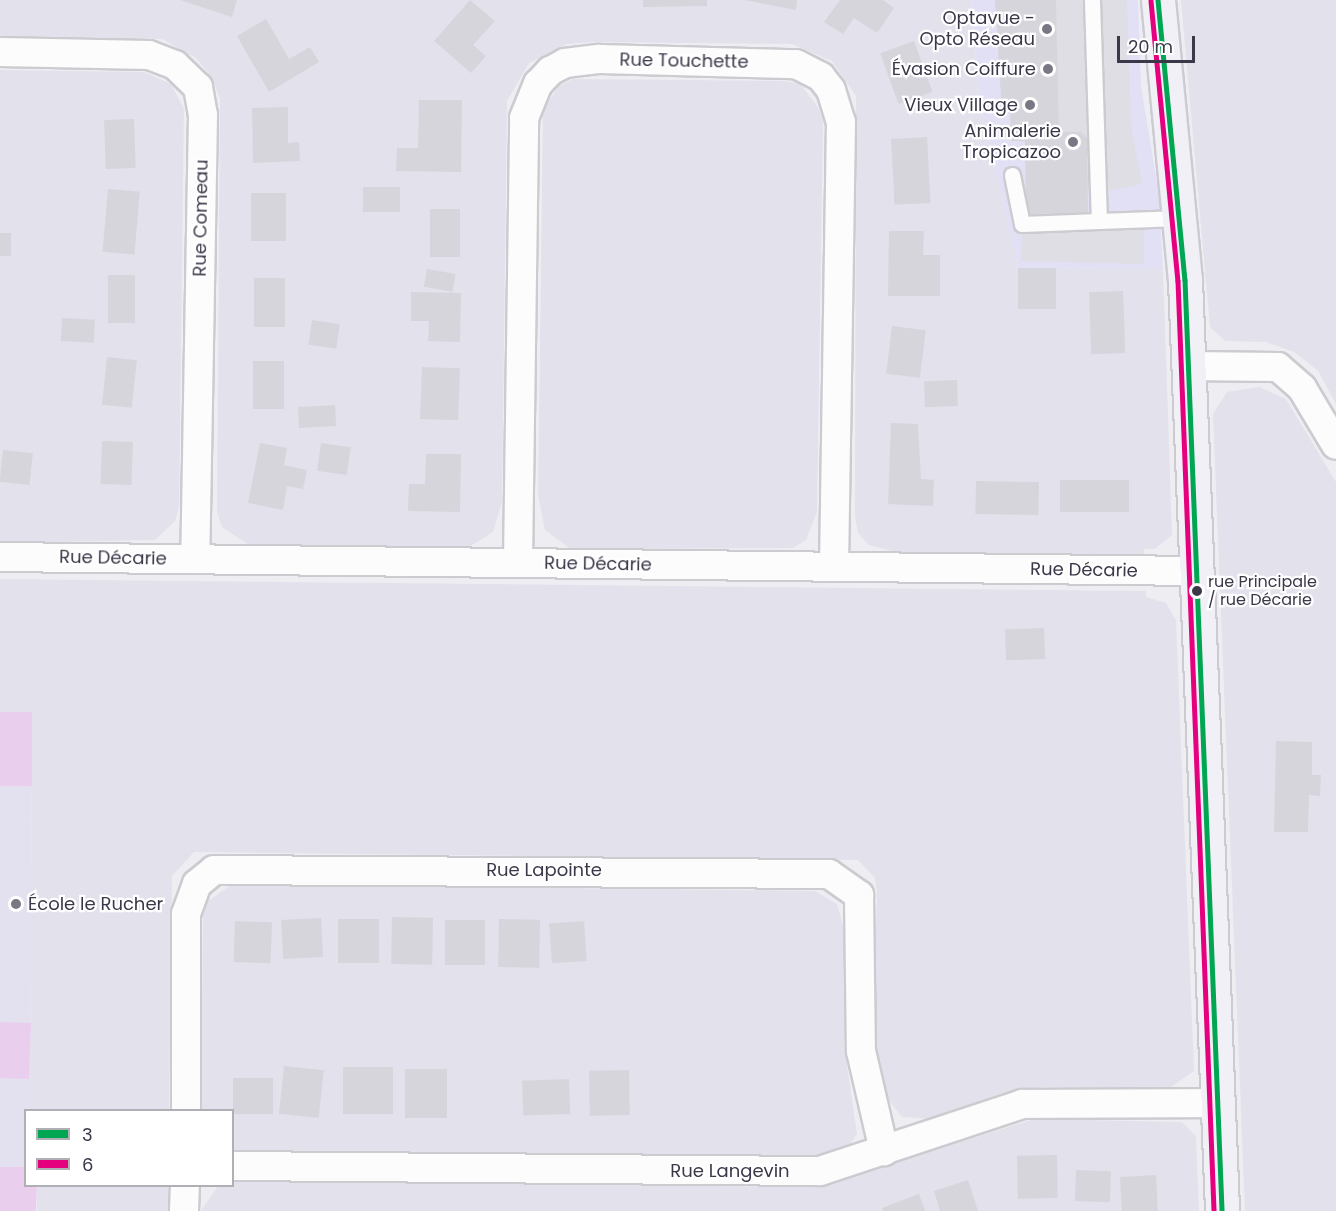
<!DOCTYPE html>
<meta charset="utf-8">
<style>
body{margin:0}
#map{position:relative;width:1336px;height:1211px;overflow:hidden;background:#eeedf2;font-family:Poppins,sans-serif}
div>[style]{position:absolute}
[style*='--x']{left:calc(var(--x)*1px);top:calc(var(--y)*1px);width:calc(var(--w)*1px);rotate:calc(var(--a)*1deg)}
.residential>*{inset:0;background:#e3e1ec;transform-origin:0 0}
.commercial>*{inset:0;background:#e2e0f4}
.education>*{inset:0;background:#e3e0f0}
.green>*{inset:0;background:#eaceed;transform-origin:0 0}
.parking>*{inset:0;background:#dfdee4}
.building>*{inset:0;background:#d6d5dc;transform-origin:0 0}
.roads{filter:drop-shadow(2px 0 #cccbd0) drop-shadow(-2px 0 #cccbd0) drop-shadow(0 2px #cccbd0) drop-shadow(0 -2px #cccbd0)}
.lane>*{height:15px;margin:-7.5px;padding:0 7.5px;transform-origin:7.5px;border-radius:7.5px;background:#fcfcfd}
.street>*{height:28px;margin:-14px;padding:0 14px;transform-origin:14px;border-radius:14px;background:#fcfcfd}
.secondary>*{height:33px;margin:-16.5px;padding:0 16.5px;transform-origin:16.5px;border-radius:16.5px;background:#f2f0f7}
.bus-1>*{height:4.5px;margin:-2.25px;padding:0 2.25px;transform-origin:2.25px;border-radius:2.25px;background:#00a651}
.bus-2>*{height:4.5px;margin:-2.25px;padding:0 2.25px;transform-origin:2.25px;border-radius:2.25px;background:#e5007d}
.dots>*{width:16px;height:16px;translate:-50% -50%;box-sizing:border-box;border:3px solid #fff;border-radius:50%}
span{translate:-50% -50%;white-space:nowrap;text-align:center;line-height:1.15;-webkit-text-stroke:4.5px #fff;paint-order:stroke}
.bus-label{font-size:16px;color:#3a3849}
.left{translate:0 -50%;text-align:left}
.poi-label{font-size:18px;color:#3a3849}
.right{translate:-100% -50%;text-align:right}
.street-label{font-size:18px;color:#3a3849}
.legend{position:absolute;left:24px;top:1109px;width:210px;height:78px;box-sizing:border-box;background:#fff;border:2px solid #b0afb6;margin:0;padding:8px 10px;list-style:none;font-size:18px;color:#3a3849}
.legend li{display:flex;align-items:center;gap:12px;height:30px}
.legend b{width:30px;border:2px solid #b0afb6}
.scale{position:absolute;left:1117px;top:36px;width:78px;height:27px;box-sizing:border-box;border:3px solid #3a3849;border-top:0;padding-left:8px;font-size:18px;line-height:21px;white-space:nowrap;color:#3a3849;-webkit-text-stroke:4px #fff;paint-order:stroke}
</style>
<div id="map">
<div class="residential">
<i style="clip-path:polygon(0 0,971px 0,980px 105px,1018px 268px,1163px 269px,1172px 535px,1155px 549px,1144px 549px,1144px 556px,900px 553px,869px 545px,858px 533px,855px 516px,856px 96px,832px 61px,792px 44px,592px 42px,567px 44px,529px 63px,507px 101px,502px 502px,493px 532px,469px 547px,249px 545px,222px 527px,217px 512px,220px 98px,211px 76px,196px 58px,162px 39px,0 36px)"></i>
<i style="clip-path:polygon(1181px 0,1336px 0,1336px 404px,1318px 371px,1294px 352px,1266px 342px,1225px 341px,1210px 327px)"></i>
<i style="clip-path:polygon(0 70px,144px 72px,171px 84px,184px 109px,179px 508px,175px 521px,155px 540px,0 543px)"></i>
<i style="clip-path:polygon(573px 79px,785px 81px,800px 84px,818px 107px,823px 121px,817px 512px,806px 540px,793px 548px,571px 549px,545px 530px,538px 495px,543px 110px,559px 86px)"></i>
<i style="clip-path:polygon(1259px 387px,1286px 399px,1336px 482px,1336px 1211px,1245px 1211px,1213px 414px,1227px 392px)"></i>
<i style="clip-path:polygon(0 579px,1146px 591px,1146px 597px,1166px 603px,1176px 620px,1194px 1071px,1171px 1087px,1041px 1087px,999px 1094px,930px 1119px,902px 1117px,886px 1097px,880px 1075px,874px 1013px,877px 891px,875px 878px,858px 860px,194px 852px,172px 876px,169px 1110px,30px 1110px,32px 713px,0 713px)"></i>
<i style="clip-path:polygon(232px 884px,815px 891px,837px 904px,844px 929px,844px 1044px,857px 1134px,848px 1147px,824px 1156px,233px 1150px,232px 1110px,201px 1110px,203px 916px,208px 901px)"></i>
<i style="clip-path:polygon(1034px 1119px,1182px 1122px,1196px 1136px,1199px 1211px,201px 1211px,218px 1186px,241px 1181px,818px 1187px)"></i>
<i style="left:37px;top:1186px;width:131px;height:25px"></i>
</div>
<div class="commercial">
<i style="clip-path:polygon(971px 0,1138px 0,1141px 86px,1159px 195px,1163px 269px,1018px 268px,980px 105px)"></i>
</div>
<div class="education">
<i style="clip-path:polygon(32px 712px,30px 1110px,26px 1110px,25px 1167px,0 1167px,0 713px)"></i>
</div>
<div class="green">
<i style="left:32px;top:712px;width:74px;height:32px;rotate:90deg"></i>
<i style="left:0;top:1022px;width:31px;height:56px;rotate:2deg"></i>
<i style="clip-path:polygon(0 1167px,25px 1167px,26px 1186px,37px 1186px,36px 1211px,0 1211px)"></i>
</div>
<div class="parking">
<i style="clip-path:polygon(1056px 0,1127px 0,1131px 128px,1142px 184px,1088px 195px,1087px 138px,1081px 132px,1059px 132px)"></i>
<i style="clip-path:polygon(1144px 219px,1144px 264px,1021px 261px,1022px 224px)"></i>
</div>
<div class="building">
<i style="clip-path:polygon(180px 0,237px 0,232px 17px)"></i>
<i style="clip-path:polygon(470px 0,495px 21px,473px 45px,486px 56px,471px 73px,434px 41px)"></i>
<i style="clip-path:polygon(643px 0,707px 0,707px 6px,643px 7px)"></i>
<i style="clip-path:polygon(744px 0,797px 0,796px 10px)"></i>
<i style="clip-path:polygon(840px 0,883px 0,894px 8px,877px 33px,854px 18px,843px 34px,824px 22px)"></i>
<i style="clip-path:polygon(995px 0,1056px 0,1059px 132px,1081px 132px,1087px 138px,1088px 213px,1026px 214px,1025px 141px,1011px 141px,1010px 113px,1002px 113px)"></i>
<i style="clip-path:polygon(266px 19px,289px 59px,310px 47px,319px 62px,269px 92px,237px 36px)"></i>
<i style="left:914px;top:41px;width:54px;height:36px;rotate:70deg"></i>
<i style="clip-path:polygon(419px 100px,462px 100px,461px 172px,396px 171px,397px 148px,418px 148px)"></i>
<i style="clip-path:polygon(288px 107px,288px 143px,299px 142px,300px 161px,253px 163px,252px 108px)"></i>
<i style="left:134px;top:119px;width:49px;height:30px;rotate:88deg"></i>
<i style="left:927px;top:137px;width:66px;height:36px;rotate:87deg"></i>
<i style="left:400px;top:187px;width:25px;height:37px;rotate:90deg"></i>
<i style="left:108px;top:189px;width:32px;height:63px;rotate:5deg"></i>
<i style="left:251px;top:193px;width:35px;height:48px"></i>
<i style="left:430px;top:209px;width:30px;height:48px"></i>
<i style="clip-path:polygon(889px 231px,924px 231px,923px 255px,940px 255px,940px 296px,888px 296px)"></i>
<i style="left:0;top:233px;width:11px;height:23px"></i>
<i style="left:1018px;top:268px;width:38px;height:41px"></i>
<i style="left:427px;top:269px;width:29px;height:18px;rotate:10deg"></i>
<i style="left:108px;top:275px;width:27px;height:48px"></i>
<i style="left:254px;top:278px;width:31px;height:49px"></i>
<i style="left:1123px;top:291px;width:62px;height:34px;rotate:88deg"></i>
<i style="clip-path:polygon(411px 292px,461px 293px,460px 342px,428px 341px,429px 321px,411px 321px)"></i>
<i style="left:62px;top:318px;width:33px;height:23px;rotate:3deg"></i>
<i style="left:312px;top:320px;width:28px;height:25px;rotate:8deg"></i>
<i style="left:892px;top:326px;width:34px;height:48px;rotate:7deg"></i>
<i style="left:107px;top:357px;width:30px;height:48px;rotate:6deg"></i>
<i style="left:253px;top:361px;width:31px;height:48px"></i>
<i style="left:422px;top:367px;width:38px;height:52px;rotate:2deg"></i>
<i style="left:957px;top:380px;width:26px;height:33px;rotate:88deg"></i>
<i style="left:335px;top:405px;width:21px;height:37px;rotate:87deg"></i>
<i style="clip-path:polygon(891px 423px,918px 424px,921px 479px,934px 480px,933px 506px,888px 504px)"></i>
<i style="left:102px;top:441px;width:31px;height:43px;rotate:2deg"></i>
<i style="clip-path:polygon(260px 443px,287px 448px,284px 465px,307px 470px,303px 489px,287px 486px,283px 510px,248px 503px)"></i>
<i style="left:321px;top:443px;width:30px;height:28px;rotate:8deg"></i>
<i style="left:3px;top:450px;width:30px;height:32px;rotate:6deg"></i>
<i style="clip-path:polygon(426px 454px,461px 454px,460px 512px,408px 511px,409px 484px,425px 484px)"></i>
<i style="left:1060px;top:480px;width:69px;height:32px"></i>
<i style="left:976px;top:481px;width:63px;height:33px;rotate:1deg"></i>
<i style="left:1044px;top:628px;width:31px;height:39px;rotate:88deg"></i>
<i style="clip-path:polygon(1276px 741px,1312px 742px,1312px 775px,1321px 775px,1320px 796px,1309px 795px,1308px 832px,1274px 832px)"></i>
<i style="left:392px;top:917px;width:41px;height:47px;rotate:1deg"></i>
<i style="left:321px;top:918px;width:39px;height:40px;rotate:87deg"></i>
<i style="left:338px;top:919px;width:41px;height:44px"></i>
<i style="left:499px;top:919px;width:41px;height:48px;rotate:1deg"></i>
<i style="left:445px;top:920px;width:40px;height:45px"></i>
<i style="left:235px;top:921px;width:37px;height:41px;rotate:2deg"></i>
<i style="left:584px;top:921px;width:40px;height:35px;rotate:86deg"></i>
<i style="left:284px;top:1066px;width:40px;height:48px;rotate:6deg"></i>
<i style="left:343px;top:1067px;width:50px;height:47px"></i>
<i style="left:405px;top:1069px;width:42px;height:49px"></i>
<i style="left:629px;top:1070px;width:45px;height:40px;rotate:89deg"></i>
<i style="left:273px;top:1078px;width:36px;height:40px;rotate:90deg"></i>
<i style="left:569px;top:1079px;width:35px;height:47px;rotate:88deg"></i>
<i style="left:1057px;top:1155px;width:43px;height:40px;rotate:89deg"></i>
<i style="left:1076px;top:1170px;width:35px;height:31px;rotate:2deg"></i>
<i style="left:1156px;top:1175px;width:36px;height:36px;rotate:87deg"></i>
<i style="clip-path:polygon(968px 1180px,978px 1211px,940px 1211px,934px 1191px)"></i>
<i style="clip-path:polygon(919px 1194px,925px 1211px,883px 1211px,882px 1208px)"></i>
</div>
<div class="roads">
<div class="lane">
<i style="--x:1092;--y:0;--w:221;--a:88.2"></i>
<i style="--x:1099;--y:221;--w:81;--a:-2.1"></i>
<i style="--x:1012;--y:175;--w:50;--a:78.5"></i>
<i style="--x:1022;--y:224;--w:77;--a:-2.2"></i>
</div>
<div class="street">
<i style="--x:0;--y:52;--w:149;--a:1.2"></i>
<i style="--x:149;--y:55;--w:28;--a:21"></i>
<i style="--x:175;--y:65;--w:32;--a:44"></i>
<i style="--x:198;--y:87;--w:28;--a:80"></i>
<i style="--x:203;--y:115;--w:444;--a:91"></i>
<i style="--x:1189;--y:366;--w:89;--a:0.6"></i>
<i style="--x:1278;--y:367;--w:32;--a:41"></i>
<i style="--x:1302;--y:388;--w:66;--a:59.2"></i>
<i style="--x:0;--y:557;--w:1197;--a:0.67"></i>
<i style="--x:518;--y:562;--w:444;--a:-89.2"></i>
<i style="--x:524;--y:118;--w:37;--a:-68"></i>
<i style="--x:538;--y:84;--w:18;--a:-47"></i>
<i style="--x:550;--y:71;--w:17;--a:-28"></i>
<i style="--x:565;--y:63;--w:35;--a:-7"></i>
<i style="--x:600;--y:59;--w:196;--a:1.5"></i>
<i style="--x:796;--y:64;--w:28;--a:27"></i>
<i style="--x:821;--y:77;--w:16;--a:52"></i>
<i style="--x:831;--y:90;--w:34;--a:73"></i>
<i style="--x:841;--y:122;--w:444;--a:90.9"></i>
<i style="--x:186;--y:1110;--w:196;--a:-90"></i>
<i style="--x:186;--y:914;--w:32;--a:-70"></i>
<i style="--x:197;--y:884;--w:22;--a:-39"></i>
<i style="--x:214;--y:870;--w:615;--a:0.37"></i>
<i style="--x:829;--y:874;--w:37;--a:35"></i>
<i style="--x:859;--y:895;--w:156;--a:89.3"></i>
<i style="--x:861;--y:1051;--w:103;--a:77"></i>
<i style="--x:232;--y:1166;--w:588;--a:0.49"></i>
<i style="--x:820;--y:1171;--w:213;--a:-18.3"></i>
<i style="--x:1022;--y:1104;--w:195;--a:-0.3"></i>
<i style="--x:184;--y:1211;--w:25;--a:-88"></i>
</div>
<div class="secondary">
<i style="--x:1158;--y:0;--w:281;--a:84.5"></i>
<i style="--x:1185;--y:280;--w:932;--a:87.72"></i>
</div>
</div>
<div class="bus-1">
<i style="--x:1158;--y:0;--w:281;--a:84.5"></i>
<i style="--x:1185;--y:280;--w:932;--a:87.72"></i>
</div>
<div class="bus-2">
<i style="--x:1151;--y:1;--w:281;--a:84.5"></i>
<i style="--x:1178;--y:281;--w:931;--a:87.78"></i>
</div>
<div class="dots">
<i style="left:1047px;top:29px;background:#797784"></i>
<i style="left:1048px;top:69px;background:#797784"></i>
<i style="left:1030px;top:105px;background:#797784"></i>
<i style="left:1073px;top:142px;background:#797784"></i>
<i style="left:1197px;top:591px;background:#3a3849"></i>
<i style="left:16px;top:904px;background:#797784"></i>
</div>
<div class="bus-label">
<span class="left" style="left:1208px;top:591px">rue Principale<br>/ rue Décarie</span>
</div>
<div class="poi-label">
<span class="right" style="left:1035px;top:29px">Optavue -<br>Opto Réseau</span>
<span class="right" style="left:1036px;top:69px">Évasion Coiffure</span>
<span class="right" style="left:1018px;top:105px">Vieux Village</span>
<span class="right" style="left:1061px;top:142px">Animalerie<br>Tropicazoo</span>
<span class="left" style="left:28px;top:904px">École le Rucher</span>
</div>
<div class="street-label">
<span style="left:684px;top:61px;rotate:1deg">Rue Touchette</span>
<span style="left:201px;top:218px;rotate:-89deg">Rue Comeau</span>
<span style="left:113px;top:558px;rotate:1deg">Rue Décarie</span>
<span style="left:598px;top:564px;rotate:1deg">Rue Décarie</span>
<span style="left:1084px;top:570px;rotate:1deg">Rue Décarie</span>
<span style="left:544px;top:870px">Rue Lapointe</span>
<span style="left:730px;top:1171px">Rue Langevin</span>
</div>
<ul class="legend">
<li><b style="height:8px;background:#00a651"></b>3</li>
<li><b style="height:8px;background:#e5007d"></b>6</li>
</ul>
<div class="scale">20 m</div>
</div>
